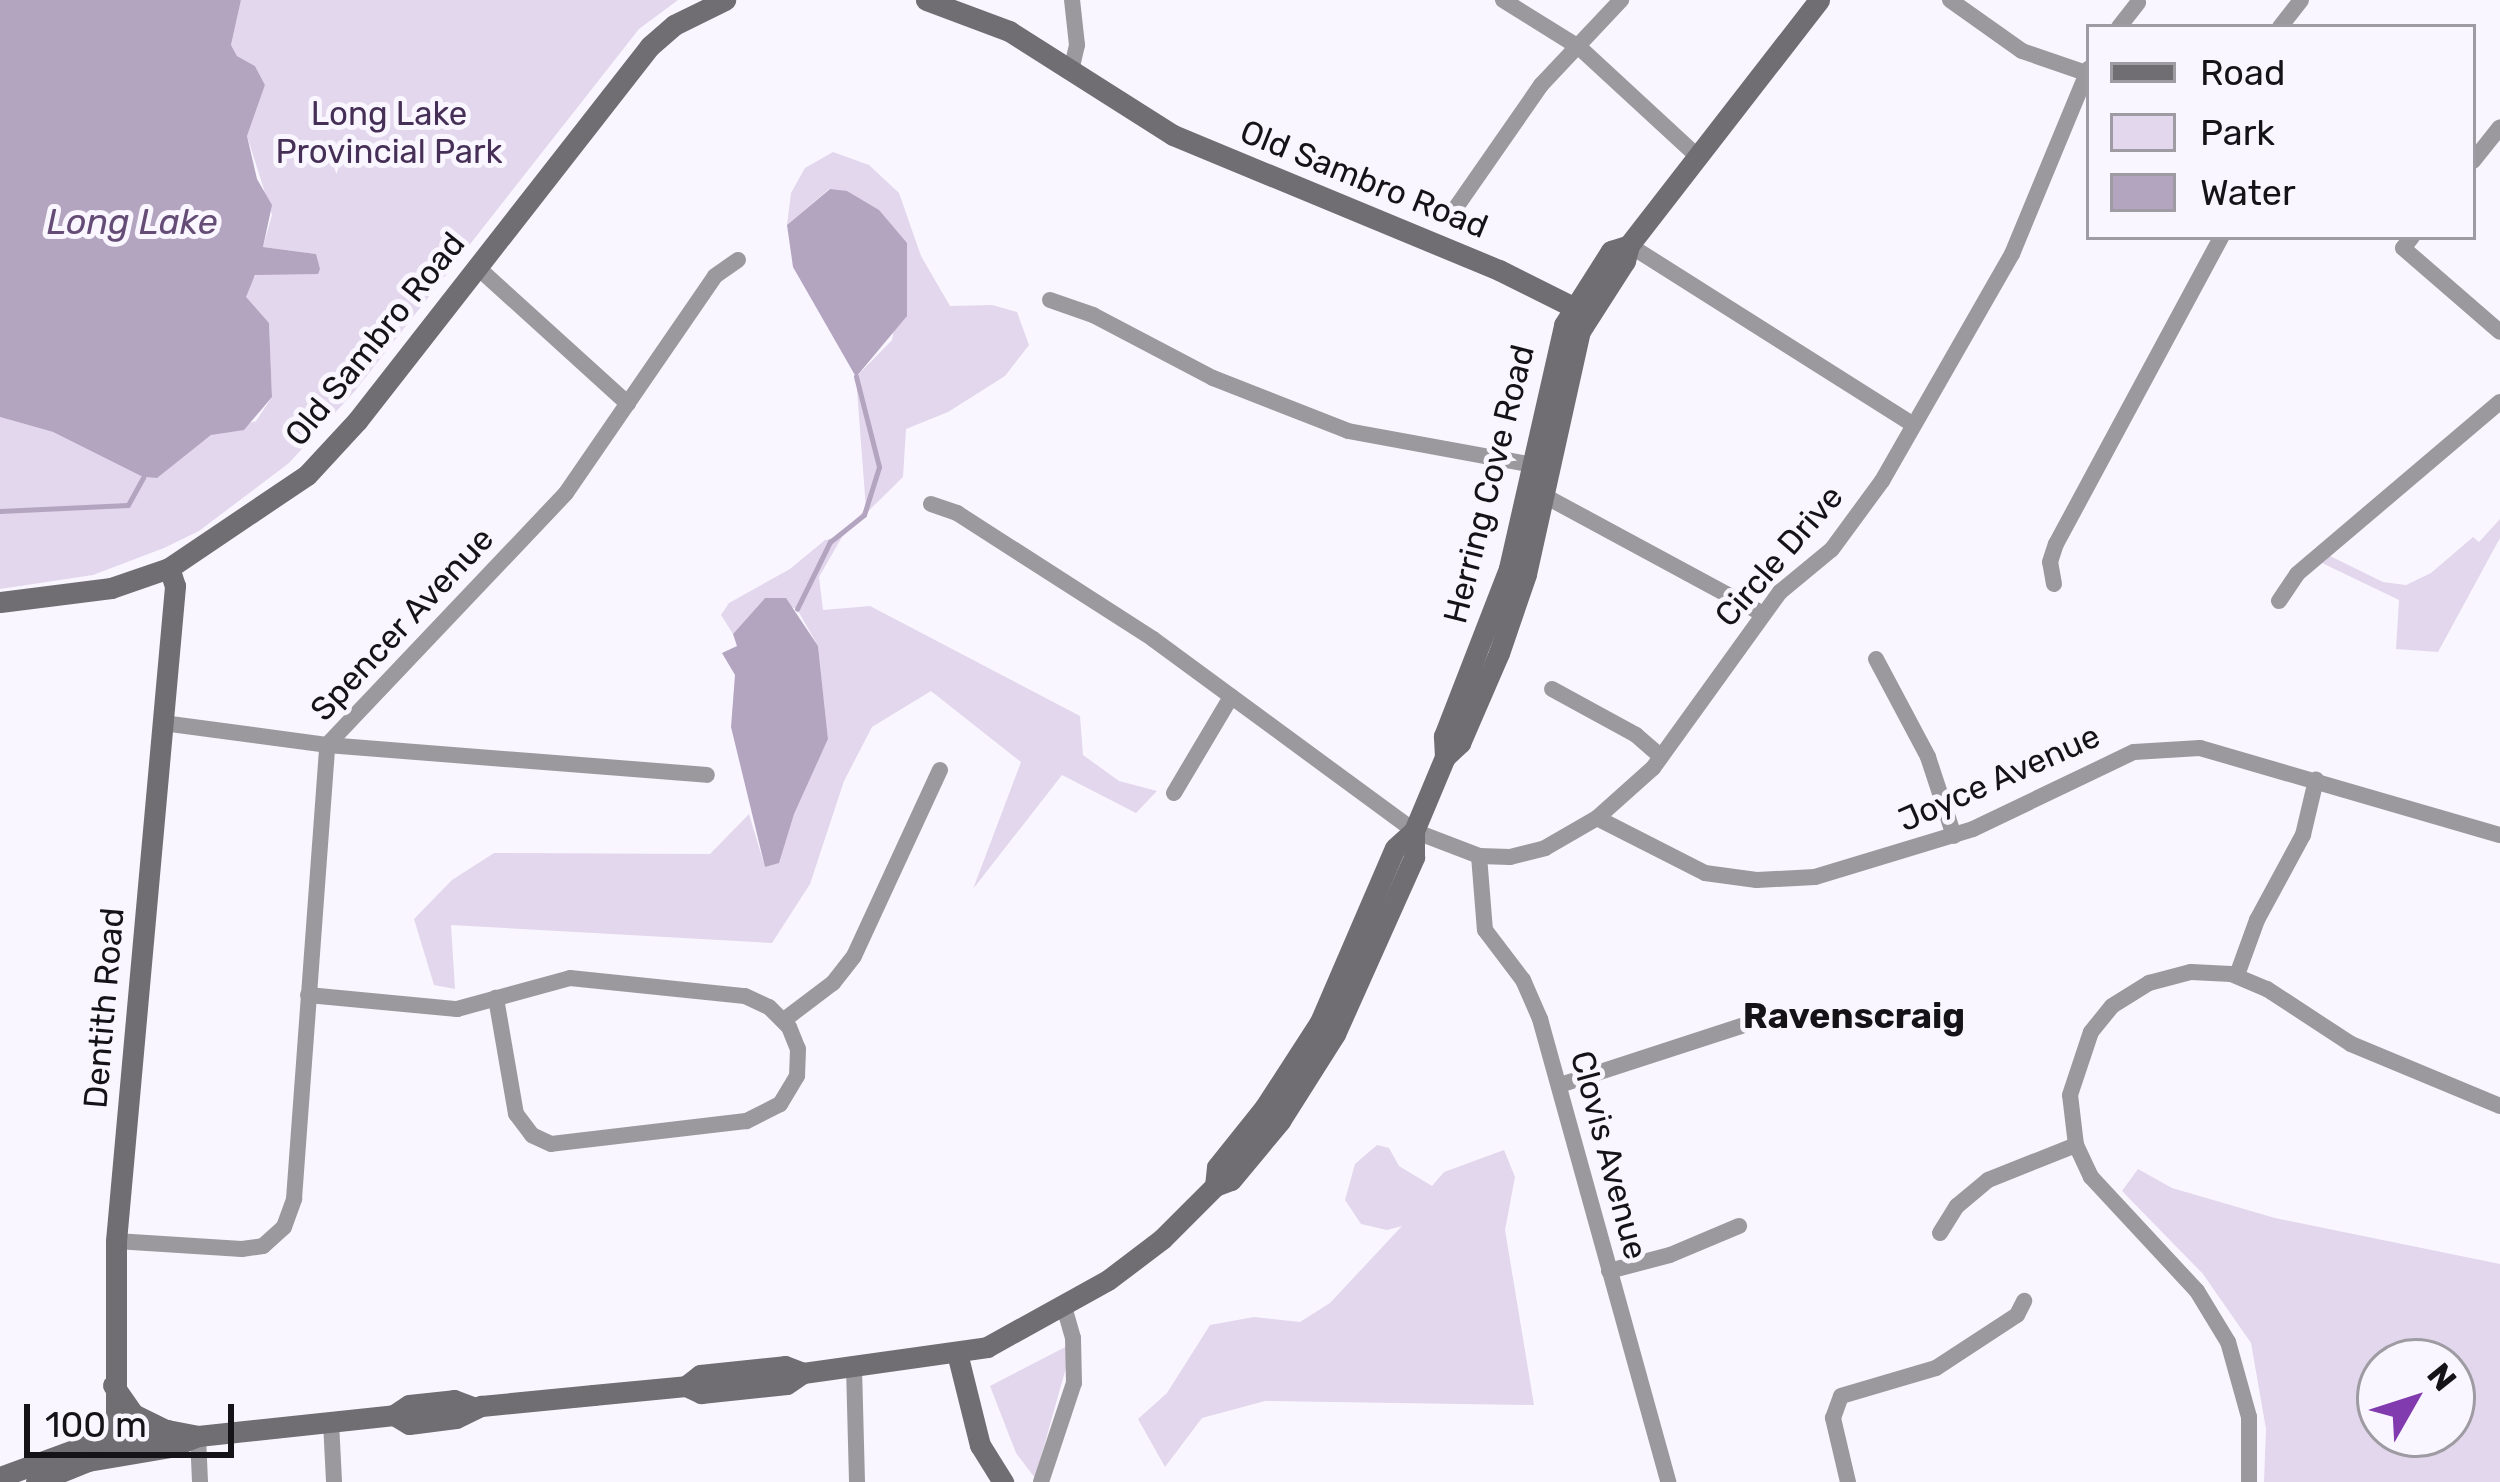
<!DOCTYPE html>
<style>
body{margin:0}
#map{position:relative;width:2500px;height:1482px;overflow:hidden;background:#faf6ff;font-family:Rubik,sans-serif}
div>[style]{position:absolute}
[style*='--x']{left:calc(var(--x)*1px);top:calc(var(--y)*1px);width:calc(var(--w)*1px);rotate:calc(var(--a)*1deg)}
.green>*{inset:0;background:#e2d7ec}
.water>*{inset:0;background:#b3a4c0}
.stream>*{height:4.5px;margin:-2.25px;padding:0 2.25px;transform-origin:2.25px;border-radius:2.25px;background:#b3a4c0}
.street>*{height:16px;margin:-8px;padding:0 8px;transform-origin:8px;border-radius:8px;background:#9c999e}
.secondary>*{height:21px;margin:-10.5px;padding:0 10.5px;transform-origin:10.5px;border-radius:10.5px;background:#706d73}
span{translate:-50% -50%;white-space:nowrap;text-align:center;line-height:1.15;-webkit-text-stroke:10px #faf6ff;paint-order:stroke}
.park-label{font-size:33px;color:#462f57}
.street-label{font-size:33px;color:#151317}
.water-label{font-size:36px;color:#644c76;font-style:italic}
.neighbourhood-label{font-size:36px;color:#151317;font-weight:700}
.legend{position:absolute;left:2086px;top:24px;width:390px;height:216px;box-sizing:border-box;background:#faf6ff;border:3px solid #9e9ba2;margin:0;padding:15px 21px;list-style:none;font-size:36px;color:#151317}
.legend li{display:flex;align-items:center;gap:24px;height:60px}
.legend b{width:60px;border:3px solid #9e9ba2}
.north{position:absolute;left:2356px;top:1338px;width:120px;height:120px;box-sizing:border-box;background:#faf6ff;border:3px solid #9e9ba2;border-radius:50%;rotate:51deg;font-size:33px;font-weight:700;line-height:48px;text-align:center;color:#151317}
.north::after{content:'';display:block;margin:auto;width:42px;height:54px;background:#813bae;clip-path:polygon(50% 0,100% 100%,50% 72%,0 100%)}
.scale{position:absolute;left:24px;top:1404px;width:210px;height:54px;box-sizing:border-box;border:6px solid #151317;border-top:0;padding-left:15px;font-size:36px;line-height:42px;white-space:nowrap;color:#151317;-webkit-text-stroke:9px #faf6ff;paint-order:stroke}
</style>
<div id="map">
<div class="green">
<i style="clip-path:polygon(241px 0,678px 0,639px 29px,354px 392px,289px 463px,199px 531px,164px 548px,93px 575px,0 589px,0 417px,53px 432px,143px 477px,156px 478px,211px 435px,256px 421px,272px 397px,269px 323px,246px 298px,248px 286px,256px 275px,266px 273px,318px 274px,316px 254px,263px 247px,272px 215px,247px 136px,265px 85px,255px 66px,237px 56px,231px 45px)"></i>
<i style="clip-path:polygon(833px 152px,869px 165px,899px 193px,921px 256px,950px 306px,992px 305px,1017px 312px,1029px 345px,1005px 376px,948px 412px,906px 429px,903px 477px,842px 537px,819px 577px,823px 610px,870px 606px,1080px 716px,1083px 755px,1119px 781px,1157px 791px,1136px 813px,1062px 775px,973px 889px,1021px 762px,931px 691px,872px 727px,844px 781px,810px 884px,772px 943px,451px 925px,455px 989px,434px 985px,414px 919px,452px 880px,494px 853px,710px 854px,749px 814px,765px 867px,779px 862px,793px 815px,828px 739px,818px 646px,797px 609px,765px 598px,733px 634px,721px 615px,729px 603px,790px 569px,825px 540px,835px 539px,866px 509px,856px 377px,892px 340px,907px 263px,907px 243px,829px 189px,787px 225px,791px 193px,805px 168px)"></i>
<i style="clip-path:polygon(2500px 519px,2500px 538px,2438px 652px,2396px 649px,2399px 600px,2322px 563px,2330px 556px,2383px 582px,2406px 585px,2431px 573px,2473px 537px,2479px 542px)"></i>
<i style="clip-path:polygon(1377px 1145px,1389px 1148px,1399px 1166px,1432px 1186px,1444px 1172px,1504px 1150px,1515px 1177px,1505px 1230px,1534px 1405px,1265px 1401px,1202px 1418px,1165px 1467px,1138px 1419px,1167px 1393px,1210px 1325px,1254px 1317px,1300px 1322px,1330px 1303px,1402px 1226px,1387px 1230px,1361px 1224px,1345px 1200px,1355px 1164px)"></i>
<i style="clip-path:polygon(evenodd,2138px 1169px,2172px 1188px,2275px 1218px,2500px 1264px,2500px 1482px,2264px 1482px,2266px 1429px,2251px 1343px,2203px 1274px,2122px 1191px,2138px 1169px,2452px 1362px,2452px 1434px,2380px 1434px,2380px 1362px,2452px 1362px)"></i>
<i style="clip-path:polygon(1073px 1343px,1035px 1478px,1016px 1453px,990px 1386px)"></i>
</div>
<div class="water">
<i style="clip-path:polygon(0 0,241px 0,231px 45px,237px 56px,255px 66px,265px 85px,247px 136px,257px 179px,272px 205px,263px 247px,316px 254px,320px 269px,318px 274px,255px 275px,246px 297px,269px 323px,272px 397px,244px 430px,211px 435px,157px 478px,143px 477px,53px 432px,0 417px)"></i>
<i style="clip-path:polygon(830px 189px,847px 191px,879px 210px,907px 243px,907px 316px,856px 377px,793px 267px,787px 225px)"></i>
<i style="clip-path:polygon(765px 598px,786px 598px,818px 646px,828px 739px,794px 814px,779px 863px,765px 867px,731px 727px,735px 675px,722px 653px,737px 646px,733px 634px)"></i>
</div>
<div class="stream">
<i style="--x:0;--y:511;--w:128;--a:-2.7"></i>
<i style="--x:128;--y:505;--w:31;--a:-61"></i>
<i style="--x:797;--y:609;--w:75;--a:-63.8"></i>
<i style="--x:830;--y:542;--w:43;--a:-38.5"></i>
<i style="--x:864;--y:515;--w:50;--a:-72.6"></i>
<i style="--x:879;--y:467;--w:93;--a:-104.3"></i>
</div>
<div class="street">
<i style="--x:1503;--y:0;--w:91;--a:31.9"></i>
<i style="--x:1580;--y:48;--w:158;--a:42.7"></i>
<i style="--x:1950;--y:0;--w:88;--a:35.3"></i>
<i style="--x:2022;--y:51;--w:68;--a:19"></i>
<i style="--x:2119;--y:27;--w:31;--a:-52"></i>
<i style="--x:2280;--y:27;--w:34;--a:-52"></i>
<i style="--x:1071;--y:71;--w:27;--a:-77"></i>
<i style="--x:1077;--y:45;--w:45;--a:-96.3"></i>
<i style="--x:2473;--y:161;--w:43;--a:-51.5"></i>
<i style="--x:1450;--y:216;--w:160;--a:-55.2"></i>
<i style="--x:1541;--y:85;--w:117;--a:-46.7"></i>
<i style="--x:2412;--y:237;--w:14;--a:129"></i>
<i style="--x:2403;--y:248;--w:128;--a:40.9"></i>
<i style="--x:1629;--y:245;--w:335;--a:32.3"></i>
<i style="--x:476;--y:266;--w:205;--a:42.2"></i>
<i style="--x:1050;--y:300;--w:46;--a:19.2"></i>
<i style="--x:1093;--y:315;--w:136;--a:27.7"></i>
<i style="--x:1213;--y:378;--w:145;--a:21.4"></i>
<i style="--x:1348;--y:431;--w:199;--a:10.4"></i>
<i style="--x:1543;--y:495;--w:250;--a:28.4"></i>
<i style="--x:931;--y:504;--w:28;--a:19"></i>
<i style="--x:957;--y:513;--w:233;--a:32.7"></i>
<i style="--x:1153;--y:639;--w:324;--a:36.3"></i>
<i style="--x:1414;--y:831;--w:70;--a:21"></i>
<i style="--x:1479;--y:856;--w:31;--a:2"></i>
<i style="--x:1510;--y:857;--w:36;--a:-14"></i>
<i style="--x:1545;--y:848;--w:60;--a:-30"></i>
<i style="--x:1597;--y:818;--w:75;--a:-41.8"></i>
<i style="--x:1653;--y:768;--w:217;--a:-54.2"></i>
<i style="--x:1780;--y:592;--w:67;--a:-39.6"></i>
<i style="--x:1832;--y:549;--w:84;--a:-53.7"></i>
<i style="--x:1882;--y:481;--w:262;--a:-60.2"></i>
<i style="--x:2012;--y:254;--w:201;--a:-67.5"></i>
<i style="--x:2054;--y:584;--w:22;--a:-100"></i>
<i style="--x:2050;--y:562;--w:19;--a:-72"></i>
<i style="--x:2056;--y:544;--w:349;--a:-61.7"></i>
<i style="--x:2279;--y:601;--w:32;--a:-56"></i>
<i style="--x:2297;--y:574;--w:266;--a:-40.3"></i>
<i style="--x:1876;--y:659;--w:111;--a:62"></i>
<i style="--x:1928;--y:757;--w:83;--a:71.8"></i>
<i style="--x:1552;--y:689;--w:96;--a:28.7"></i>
<i style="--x:1636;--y:735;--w:33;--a:41"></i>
<i style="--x:163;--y:723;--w:165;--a:7.6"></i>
<i style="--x:327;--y:745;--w:381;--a:4.5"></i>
<i style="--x:1174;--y:793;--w:112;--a:-59.3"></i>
<i style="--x:1597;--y:818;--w:121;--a:27"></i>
<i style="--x:1705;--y:873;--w:52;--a:7.7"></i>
<i style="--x:1757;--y:880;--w:58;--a:-3"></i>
<i style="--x:1815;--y:877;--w:165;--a:-16.9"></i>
<i style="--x:1973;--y:829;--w:178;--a:-25.6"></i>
<i style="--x:2134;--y:752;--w:66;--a:-3.5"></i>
<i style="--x:2200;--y:748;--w:312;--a:16.2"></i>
<i style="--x:1479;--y:856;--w:74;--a:85.4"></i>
<i style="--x:1485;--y:930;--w:63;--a:52.8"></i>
<i style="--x:1523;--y:980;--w:43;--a:66.4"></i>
<i style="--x:1540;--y:1019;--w:480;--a:74.5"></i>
<i style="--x:2237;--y:975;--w:59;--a:-70"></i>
<i style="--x:2257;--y:920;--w:97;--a:-61.6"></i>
<i style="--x:2303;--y:835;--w:57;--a:-76.7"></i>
<i style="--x:308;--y:995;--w:150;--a:5.4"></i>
<i style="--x:457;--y:1009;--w:117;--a:-15.3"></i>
<i style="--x:570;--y:978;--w:176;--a:5.9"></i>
<i style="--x:745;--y:996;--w:26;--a:25"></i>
<i style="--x:769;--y:1007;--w:28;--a:45"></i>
<i style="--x:789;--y:1027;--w:24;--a:68"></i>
<i style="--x:798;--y:1049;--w:27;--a:92"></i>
<i style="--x:797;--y:1076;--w:33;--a:121"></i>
<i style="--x:780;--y:1104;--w:38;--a:153"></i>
<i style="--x:746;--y:1121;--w:196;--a:173.3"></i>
<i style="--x:551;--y:1144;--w:21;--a:-155"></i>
<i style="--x:532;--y:1135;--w:26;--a:-127"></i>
<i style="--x:516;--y:1114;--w:118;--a:-99.8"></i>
<i style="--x:784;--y:1020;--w:61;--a:-37.1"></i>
<i style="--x:833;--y:983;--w:34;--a:-52"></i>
<i style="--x:854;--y:956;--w:205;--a:-65.2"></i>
<i style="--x:1560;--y:1085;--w:191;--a:-18"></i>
<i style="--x:1940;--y:1233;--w:32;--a:-58"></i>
<i style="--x:1957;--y:1206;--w:40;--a:-40"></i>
<i style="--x:1988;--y:1180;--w:95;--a:-21.7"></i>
<i style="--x:116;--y:1241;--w:126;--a:3.6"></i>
<i style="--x:242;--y:1249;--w:21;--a:-8"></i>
<i style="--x:263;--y:1246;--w:28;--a:-42"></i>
<i style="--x:284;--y:1227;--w:30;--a:-70"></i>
<i style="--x:294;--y:1199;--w:455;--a:-85.8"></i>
<i style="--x:327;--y:745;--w:347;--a:-46.5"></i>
<i style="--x:566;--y:493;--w:263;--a:-55.5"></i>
<i style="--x:715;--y:276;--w:28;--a:-35"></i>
<i style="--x:1609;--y:1271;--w:63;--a:-14.7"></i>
<i style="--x:1670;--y:1255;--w:75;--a:-22.8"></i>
<i style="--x:854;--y:1367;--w:115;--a:88.5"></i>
<i style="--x:331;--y:1422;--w:60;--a:87.1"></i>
<i style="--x:198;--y:1436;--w:46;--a:87.5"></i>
<i style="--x:1041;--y:1482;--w:104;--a:-71.6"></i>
<i style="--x:1074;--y:1383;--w:45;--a:-91.3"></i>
<i style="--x:1073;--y:1338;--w:33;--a:-106"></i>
<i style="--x:1848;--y:1482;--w:66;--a:-103.2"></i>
<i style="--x:1833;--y:1418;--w:23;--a:-70"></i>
<i style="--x:1841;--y:1396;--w:99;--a:-16.4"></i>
<i style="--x:1936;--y:1368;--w:97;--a:-33.2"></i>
<i style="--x:2017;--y:1315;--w:16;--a:-63"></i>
<i style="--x:2249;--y:1482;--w:65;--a:-90"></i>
<i style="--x:2249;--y:1417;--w:78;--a:-105.6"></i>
<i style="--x:2228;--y:1342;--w:60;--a:-121.3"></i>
<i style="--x:2197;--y:1291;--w:156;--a:-132.9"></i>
<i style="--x:2091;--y:1177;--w:35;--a:-115"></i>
<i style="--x:2076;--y:1145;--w:50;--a:-96.8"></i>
<i style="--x:2070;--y:1095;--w:66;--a:-71.6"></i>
<i style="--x:2091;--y:1032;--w:33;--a:-51"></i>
<i style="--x:2112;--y:1006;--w:44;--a:-31.9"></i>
<i style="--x:2149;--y:983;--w:43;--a:-14.7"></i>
<i style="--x:2191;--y:972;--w:40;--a:2.9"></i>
<i style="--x:2231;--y:974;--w:39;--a:23"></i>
<i style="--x:2267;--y:989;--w:100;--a:33.2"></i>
<i style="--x:2351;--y:1044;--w:161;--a:22.6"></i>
</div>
<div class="secondary">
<i style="--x:926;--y:0;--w:89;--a:20.5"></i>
<i style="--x:1009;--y:31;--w:194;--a:32.4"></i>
<i style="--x:1173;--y:135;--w:353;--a:22.5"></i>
<i style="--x:1499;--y:270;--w:101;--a:26.6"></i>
<i style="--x:0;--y:602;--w:112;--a:-7.2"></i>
<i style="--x:111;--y:588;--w:61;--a:-19"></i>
<i style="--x:169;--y:568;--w:166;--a:-34"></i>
<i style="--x:307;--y:475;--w:74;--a:-47.2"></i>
<i style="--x:357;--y:421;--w:476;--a:-52"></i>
<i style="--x:650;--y:46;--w:32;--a:-41"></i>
<i style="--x:674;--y:25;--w:57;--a:-26.1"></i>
<i style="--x:1445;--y:757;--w:21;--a:-93"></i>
<i style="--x:1444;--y:736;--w:180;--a:-68.8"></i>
<i style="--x:1509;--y:568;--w:249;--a:-77.2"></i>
<i style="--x:1564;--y:325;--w:88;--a:-57.6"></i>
<i style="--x:1611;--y:251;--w:19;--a:-18"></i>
<i style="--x:1215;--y:1186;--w:19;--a:-84"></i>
<i style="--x:1217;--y:1167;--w:77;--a:-51.3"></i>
<i style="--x:1265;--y:1107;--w:101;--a:-57.1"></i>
<i style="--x:1320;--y:1022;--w:189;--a:-66.7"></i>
<i style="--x:1395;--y:848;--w:25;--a:-42"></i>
<i style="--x:957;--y:1353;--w:95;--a:76"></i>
<i style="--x:980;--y:1445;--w:44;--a:58.1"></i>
<i style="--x:113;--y:1385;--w:35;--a:55"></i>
<i style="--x:133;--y:1414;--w:34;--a:26"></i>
<i style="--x:686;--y:1386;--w:18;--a:-38"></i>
<i style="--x:700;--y:1375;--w:85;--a:-6"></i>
<i style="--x:785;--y:1366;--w:19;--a:21"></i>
<i style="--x:394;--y:1415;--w:17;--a:31"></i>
<i style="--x:409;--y:1424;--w:47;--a:-7.3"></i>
<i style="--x:456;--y:1418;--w:28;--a:-26"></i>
<i style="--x:481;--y:1406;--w:113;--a:-5.6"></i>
<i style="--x:593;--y:1395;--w:93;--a:-5.5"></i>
<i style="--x:686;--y:1386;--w:17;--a:25"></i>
<i style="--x:701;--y:1393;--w:86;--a:-6"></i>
<i style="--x:787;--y:1384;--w:19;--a:-35"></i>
<i style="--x:803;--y:1373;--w:186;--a:-8"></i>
<i style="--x:987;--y:1347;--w:138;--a:-29"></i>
<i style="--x:1108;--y:1280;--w:68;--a:-37.2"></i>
<i style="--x:1162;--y:1239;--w:75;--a:-45"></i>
<i style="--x:1215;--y:1186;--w:17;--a:-21"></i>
<i style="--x:1231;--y:1180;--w:77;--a:-50.3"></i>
<i style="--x:1280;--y:1121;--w:103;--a:-57.7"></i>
<i style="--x:1335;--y:1034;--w:194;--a:-65.9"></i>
<i style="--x:1414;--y:857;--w:26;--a:-90"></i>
<i style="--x:1414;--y:831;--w:80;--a:-67.3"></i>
<i style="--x:1445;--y:757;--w:21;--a:-43"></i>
<i style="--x:1460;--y:743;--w:98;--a:-66.6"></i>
<i style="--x:1499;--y:653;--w:83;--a:-71.1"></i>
<i style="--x:1526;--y:574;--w:249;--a:-77.5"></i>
<i style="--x:1580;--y:331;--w:83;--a:-57.3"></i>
<i style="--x:1625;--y:261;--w:16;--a:-76"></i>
<i style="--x:1629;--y:245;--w:310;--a:-52.2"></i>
<i style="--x:116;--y:1455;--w:214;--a:-90"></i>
<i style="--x:116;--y:1241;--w:658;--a:-84.85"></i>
<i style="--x:175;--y:586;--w:19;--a:-108"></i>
<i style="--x:0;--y:1477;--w:108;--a:-20.1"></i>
<i style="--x:101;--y:1440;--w:67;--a:-8.6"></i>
<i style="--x:167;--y:1430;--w:32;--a:11"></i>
<i style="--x:36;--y:1482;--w:56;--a:-22"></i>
<i style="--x:88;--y:1461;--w:84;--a:-9.6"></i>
<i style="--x:171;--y:1447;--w:29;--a:-22"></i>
<i style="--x:198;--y:1436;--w:197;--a:-6.1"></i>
<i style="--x:394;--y:1415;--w:18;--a:-34"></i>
<i style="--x:409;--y:1405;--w:45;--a:-6.3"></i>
<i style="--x:454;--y:1400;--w:22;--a:21"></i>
</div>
<div class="park-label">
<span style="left:389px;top:133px">Long Lake<br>Provincial Park</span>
</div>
<div class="street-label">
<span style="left:1364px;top:179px;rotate:22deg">Old Sambro Road</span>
<span style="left:375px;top:339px;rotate:-51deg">Old Sambro Road</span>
<span style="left:1489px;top:484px;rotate:-76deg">Herring Cove Road</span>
<span style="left:1779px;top:556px;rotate:-49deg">Circle Drive</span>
<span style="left:402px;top:624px;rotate:-47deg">Spencer Avenue</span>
<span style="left:1999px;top:778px;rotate:-24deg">Joyce Avenue</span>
<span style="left:104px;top:1008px;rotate:-85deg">Dentith Road</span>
<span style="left:1609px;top:1155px;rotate:75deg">Clovis Avenue</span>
</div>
<div class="water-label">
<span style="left:132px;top:222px">Long Lake</span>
</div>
<div class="neighbourhood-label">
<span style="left:1854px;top:1016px">Ravenscraig</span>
</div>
<ul class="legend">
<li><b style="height:15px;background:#706d73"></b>Road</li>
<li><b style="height:33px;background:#e2d7ec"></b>Park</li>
<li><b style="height:33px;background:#b3a4c0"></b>Water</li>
</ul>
<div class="north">N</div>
<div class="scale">100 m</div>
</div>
